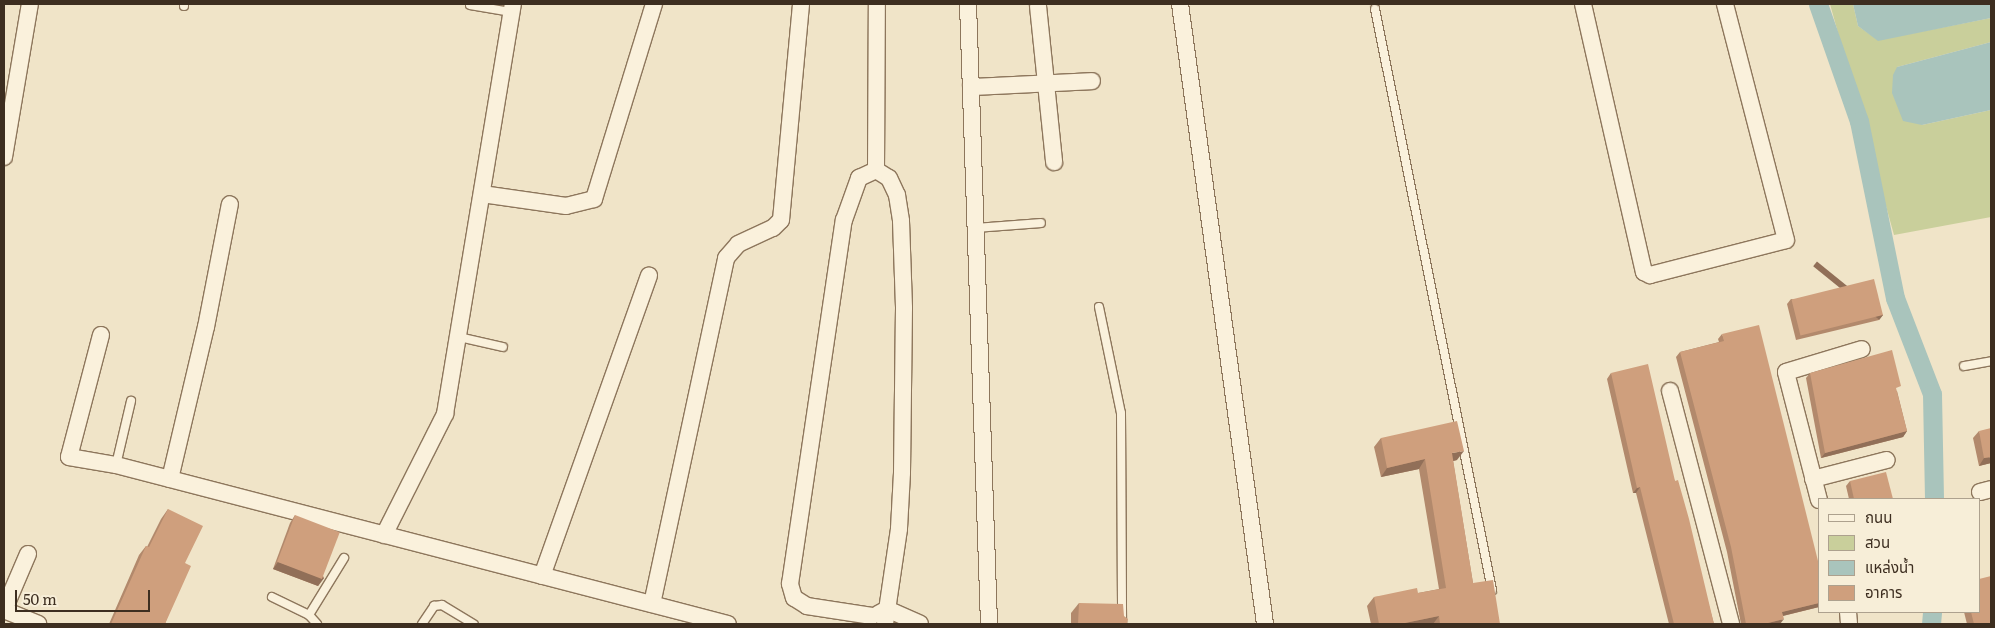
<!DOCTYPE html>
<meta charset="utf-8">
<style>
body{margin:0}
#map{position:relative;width:1995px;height:628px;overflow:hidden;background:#f0e4c8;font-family:Literata,"Noto Sans Thai",serif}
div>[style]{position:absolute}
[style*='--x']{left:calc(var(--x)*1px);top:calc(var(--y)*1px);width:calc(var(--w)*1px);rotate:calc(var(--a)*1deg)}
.green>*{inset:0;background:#c9cf9b}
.water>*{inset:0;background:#a9c4bc}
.canal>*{height:19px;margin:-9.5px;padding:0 9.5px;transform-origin:9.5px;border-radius:9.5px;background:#a9c4bc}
.roads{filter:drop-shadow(1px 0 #8d765c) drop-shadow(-1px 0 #8d765c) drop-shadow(0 1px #8d765c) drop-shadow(0 -1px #8d765c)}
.lane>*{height:8px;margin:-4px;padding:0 4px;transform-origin:4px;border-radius:4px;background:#faf1dc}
.street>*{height:16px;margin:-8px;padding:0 8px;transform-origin:8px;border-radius:8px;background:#faf1dc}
.wall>*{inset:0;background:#b2896c}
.shaded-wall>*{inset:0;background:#916f58;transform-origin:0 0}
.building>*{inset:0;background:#cf9f7d;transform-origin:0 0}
span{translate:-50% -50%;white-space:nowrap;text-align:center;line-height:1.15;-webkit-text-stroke:4px #f7eed8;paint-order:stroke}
.frame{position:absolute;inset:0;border:5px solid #3d2e20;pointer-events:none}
.legend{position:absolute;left:1818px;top:498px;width:162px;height:115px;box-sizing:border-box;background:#f7eed8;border:1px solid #ada18e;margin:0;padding:6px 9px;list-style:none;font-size:15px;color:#3d2e20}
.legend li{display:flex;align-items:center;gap:10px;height:25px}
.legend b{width:25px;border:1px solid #ada18e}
.scale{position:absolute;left:15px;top:590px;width:135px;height:22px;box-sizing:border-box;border:2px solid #3d2e20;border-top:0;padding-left:6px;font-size:15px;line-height:18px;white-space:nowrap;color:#3d2e20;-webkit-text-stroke:4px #f7eed8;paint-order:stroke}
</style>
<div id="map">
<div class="green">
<i style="clip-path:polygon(1830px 4px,1853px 4px,1858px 26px,1878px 40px,1991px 18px,1991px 42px,1897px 67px,1922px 125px,1991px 110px,1991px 217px,1894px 235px)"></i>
</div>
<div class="water">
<i style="clip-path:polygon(1853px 4px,1991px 4px,1991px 18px,1878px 41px,1858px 26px)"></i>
<i style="clip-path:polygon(1991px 42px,1991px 110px,1922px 125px,1903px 121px,1892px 93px,1893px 75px,1897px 67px)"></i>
</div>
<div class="canal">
<i style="--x:1818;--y:4;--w:124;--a:70.7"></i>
<i style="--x:1859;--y:121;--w:181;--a:78.5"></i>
<i style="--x:1895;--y:298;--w:103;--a:68.9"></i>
<i style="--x:1932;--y:394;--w:105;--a:88.9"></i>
<i style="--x:1931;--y:624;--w:12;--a:-85"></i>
</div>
<div class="roads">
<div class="lane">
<i style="--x:184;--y:4;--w:2;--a:90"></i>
<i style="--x:470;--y:5;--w:42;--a:9.7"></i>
<i style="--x:1375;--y:9;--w:593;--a:78.61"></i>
<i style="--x:976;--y:228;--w:65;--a:-4.4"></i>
<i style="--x:1099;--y:307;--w:108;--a:78.3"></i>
<i style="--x:1121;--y:413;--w:211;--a:89.7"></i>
<i style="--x:459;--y:337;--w:45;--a:12.8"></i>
<i style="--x:1964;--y:366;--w:27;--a:-10"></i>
<i style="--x:116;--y:465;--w:66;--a:-76.8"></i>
<i style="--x:272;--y:597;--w:41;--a:25.9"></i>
<i style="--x:309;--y:615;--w:12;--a:48"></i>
<i style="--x:309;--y:615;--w:67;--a:-58.4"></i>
<i style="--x:422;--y:624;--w:22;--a:-56"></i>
<i style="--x:434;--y:606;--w:8;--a:-7"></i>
<i style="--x:442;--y:605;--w:37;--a:31"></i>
</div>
<div class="street">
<i style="--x:968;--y:4;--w:620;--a:88.06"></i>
<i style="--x:1180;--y:4;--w:626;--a:82.19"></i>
<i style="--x:1583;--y:4;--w:275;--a:77.2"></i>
<i style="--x:1644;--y:272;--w:7;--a:27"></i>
<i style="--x:1650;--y:275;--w:140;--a:-14.4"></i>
<i style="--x:1786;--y:240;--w:244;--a:-104.5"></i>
<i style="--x:1038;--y:6;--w:157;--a:84.1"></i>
<i style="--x:971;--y:87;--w:121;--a:-2.8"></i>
<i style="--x:4;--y:157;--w:155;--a:-80.4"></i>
<i style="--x:876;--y:170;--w:15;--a:32"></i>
<i style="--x:889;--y:178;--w:19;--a:65"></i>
<i style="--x:897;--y:195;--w:26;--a:81"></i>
<i style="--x:901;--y:221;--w:87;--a:88"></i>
<i style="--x:904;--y:308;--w:165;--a:90.7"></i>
<i style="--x:902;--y:473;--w:56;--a:93.1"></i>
<i style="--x:899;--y:529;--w:96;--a:98.4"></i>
<i style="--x:876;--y:170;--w:166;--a:-89.7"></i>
<i style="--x:482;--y:194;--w:85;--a:8.1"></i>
<i style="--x:566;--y:206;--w:29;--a:-14"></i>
<i style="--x:594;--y:199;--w:204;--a:-72.9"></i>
<i style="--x:101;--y:335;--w:126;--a:104.7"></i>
<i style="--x:69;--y:457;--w:48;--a:9.7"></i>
<i style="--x:116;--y:465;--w:632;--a:14.56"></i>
<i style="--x:1670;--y:391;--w:241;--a:75.3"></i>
<i style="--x:170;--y:479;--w:156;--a:-76.7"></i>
<i style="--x:206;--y:327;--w:125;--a:-79"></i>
<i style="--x:1813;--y:479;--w:76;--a:-14.4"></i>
<i style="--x:1980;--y:492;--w:11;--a:-15"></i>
<i style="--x:1819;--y:500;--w:132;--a:-104.5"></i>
<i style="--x:1786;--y:372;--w:79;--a:-16.8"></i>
<i style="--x:384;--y:535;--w:136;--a:-63.2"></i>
<i style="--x:445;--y:414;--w:416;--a:-80.6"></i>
<i style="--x:542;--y:576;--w:319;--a:-70.4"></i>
<i style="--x:652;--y:604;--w:354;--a:-77.9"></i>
<i style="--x:726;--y:258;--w:18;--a:-49"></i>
<i style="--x:738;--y:244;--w:38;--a:-25"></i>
<i style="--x:773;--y:228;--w:11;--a:-45"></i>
<i style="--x:781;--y:220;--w:217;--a:-84.7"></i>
<i style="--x:4;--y:610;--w:61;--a:-66.8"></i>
<i style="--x:4;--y:610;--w:37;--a:22"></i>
<i style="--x:1848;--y:612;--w:12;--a:85"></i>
<i style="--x:878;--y:614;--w:10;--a:-29"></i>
<i style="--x:887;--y:609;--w:36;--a:24"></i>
<i style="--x:872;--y:616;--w:66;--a:-171.3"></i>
<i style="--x:807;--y:606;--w:15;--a:-148"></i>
<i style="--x:794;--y:598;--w:15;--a:-106"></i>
<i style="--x:790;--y:584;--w:368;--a:-81.6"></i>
<i style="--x:844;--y:220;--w:45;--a:-70.3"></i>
<i style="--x:859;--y:178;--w:19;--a:-25"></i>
</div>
</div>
<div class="wall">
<i style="clip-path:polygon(1791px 299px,1883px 315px,1879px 320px,1796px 340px,1787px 304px)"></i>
<i style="clip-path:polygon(1722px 334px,1819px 565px,1819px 607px,1783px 616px,1780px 624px,1741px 624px,1727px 552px,1676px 357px,1680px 352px,1719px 342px,1718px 339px)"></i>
<i style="clip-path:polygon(1611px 373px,1675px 481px,1714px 624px,1669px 624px,1636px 493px,1633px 493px,1607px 379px)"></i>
<i style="clip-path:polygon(1810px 373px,1897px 391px,1907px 431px,1903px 437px,1821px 458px,1806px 378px)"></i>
<i style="clip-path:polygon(1979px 431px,1991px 463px,1979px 466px,1973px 438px)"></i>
<i style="clip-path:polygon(1381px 438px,1457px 460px,1453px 461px,1473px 583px,1500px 624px,1371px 624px,1367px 606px,1374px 597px,1418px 593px,1439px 589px,1419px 469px,1381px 477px,1374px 447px)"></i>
<i style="clip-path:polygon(1850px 481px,1893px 499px,1849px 499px,1846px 486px)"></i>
<i style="clip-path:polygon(168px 509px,185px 563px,165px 624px,109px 624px,139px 555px,146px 546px,147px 547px,161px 519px)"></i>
<i style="clip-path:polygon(295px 515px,324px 578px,318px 586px,273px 569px,290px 523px)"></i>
<i style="clip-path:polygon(1079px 603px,1127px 624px,1071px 624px,1071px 613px)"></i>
<i style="clip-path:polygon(1964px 612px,1979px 612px,1991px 624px,1967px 624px)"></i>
</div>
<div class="shaded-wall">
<i style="left:1883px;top:315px;width:6px;height:85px;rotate:129deg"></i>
<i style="clip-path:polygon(1907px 431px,1903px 437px,1821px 458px,1825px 453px)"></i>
<i style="clip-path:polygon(1464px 451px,1457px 460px,1445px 463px,1452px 453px)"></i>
<i style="clip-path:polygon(1991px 457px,1991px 463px,1979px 466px,1984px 458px)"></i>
<i style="clip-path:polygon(1425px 459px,1419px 469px,1381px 477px,1387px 468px)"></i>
<i style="clip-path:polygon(1640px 487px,1636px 493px,1633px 493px,1637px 488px)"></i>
<i style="clip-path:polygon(278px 562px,324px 578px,318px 586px,273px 569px)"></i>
<i style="clip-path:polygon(1819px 603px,1819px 607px,1778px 617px,1782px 612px)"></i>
<i style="clip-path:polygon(1439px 616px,1433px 624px,1400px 624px)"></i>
<i style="clip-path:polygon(1784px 619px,1780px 624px,1764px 624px)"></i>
</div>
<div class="building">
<i style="left:1874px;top:279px;width:37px;height:85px;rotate:76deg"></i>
<i style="clip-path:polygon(1759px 325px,1819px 565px,1819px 603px,1782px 612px,1784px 619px,1764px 624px,1746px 624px,1731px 547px,1680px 352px,1724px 341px,1722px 334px)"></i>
<i style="clip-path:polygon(1892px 350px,1901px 386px,1896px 388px,1907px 431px,1825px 453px,1810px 373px)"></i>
<i style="clip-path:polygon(1648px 364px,1675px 481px,1678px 480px,1689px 519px,1714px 624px,1674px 624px,1640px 487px,1637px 488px,1611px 373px)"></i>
<i style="clip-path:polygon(1457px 421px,1464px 451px,1452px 453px,1473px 583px,1493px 580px,1500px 624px,1440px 624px,1439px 616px,1400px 624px,1379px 624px,1374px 597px,1417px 588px,1418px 593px,1446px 588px,1425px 459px,1387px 468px,1381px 438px)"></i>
<i style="clip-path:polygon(1991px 428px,1991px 457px,1984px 458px,1979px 431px)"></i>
<i style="clip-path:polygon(1886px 472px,1893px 499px,1854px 499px,1850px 481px)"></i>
<i style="clip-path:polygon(168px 509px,203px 526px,185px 563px,191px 566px,165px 624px,111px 624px,146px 546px,149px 547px)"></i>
<i style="left:295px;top:515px;width:48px;height:50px;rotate:21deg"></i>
<i style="clip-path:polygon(1991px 576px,1991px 624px,1974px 624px,1971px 612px,1979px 612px,1979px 579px)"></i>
<i style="clip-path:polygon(1079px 603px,1123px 604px,1124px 616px,1128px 619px,1127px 624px,1078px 624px)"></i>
</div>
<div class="frame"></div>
<ul class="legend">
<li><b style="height:6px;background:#faf1dc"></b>ถนน</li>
<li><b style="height:14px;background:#c9cf9b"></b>สวน</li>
<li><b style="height:14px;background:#a9c4bc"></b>แหล่งน้ำ</li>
<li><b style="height:14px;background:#cf9f7d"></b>อาคาร</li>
</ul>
<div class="scale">50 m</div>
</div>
